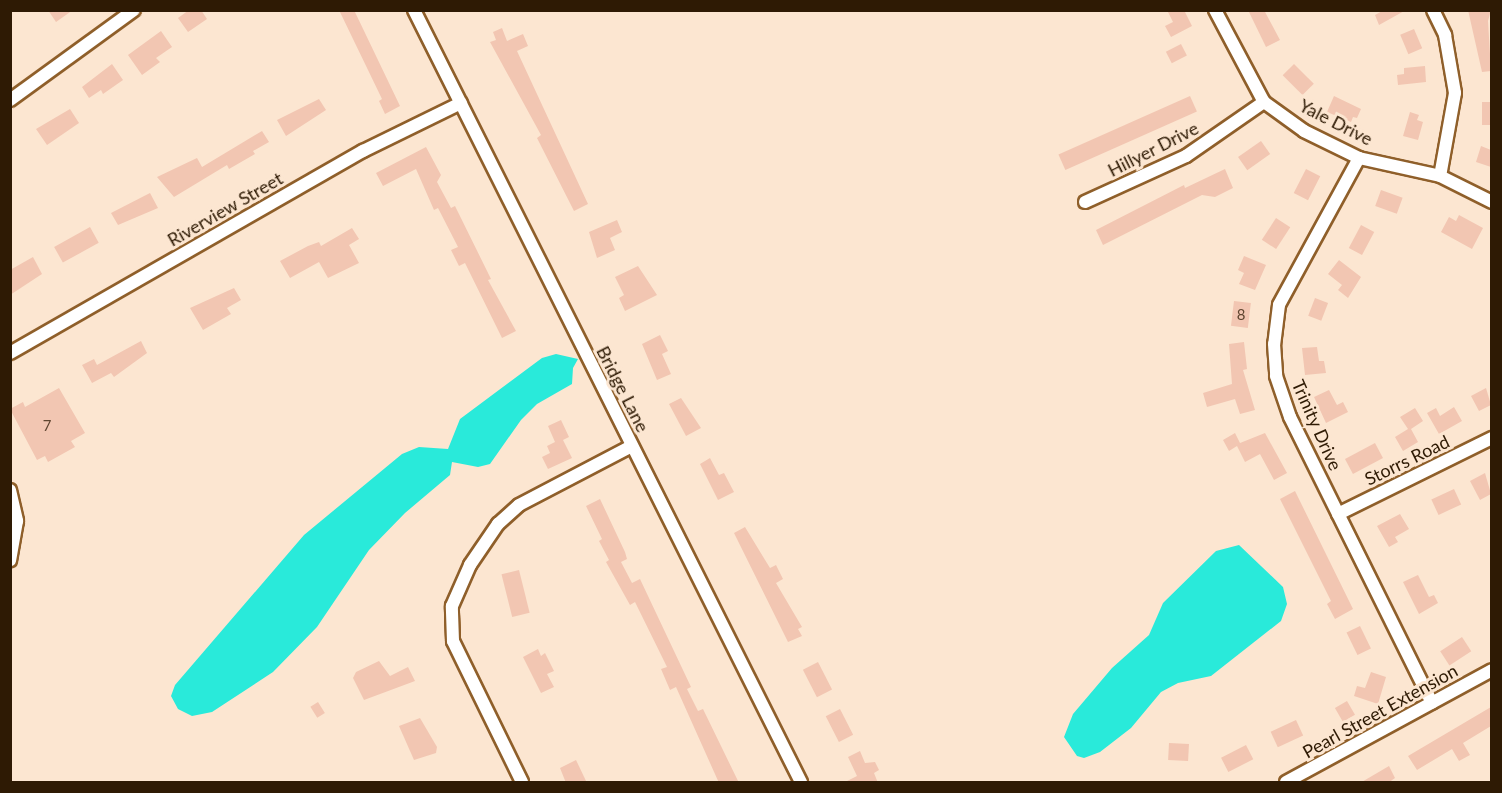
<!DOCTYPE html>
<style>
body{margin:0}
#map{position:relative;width:1502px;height:793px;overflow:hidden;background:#fce6d1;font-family:Lato,sans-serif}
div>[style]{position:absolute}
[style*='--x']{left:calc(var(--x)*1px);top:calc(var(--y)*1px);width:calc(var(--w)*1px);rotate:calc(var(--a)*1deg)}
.water>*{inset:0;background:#29eada}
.building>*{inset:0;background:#f2c6b2;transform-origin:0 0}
.roads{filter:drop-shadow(2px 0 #8f5f2a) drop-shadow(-2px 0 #8f5f2a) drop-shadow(0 2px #8f5f2a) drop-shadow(0 -2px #8f5f2a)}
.minor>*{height:12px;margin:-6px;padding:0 6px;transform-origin:6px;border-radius:6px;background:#fff}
span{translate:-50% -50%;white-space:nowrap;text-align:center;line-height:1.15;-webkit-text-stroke:6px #fce6d1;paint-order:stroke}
.number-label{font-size:15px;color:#5f4530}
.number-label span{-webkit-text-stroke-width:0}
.street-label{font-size:18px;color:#2e1a04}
.frame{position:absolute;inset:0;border:12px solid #2e1a04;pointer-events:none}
</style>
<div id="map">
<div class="water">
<i style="clip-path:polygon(556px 354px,578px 359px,573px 368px,572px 384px,537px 404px,521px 420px,490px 464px,478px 467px,452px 462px,450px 475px,405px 513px,369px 550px,317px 627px,273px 672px,212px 712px,192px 716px,178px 709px,171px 696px,175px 685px,304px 535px,402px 454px,419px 447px,448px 449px,460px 419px,542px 358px)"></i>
<i style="clip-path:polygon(1239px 545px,1283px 587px,1287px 604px,1281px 621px,1211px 676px,1178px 683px,1161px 692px,1131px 728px,1100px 752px,1084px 758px,1077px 756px,1064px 737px,1073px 714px,1112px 668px,1149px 635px,1163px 603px,1216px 551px)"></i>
</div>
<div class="building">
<i style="clip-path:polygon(48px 10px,73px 10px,56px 22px)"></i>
<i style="clip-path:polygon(189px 10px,201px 10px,207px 19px,188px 32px,178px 18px)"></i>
<i style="clip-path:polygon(339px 10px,354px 10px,400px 106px,385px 114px,379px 101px,382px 99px)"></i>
<i style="clip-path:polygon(1167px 10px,1184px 10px,1192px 26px,1171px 37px,1165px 26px,1173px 22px)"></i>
<i style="clip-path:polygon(1248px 10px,1264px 10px,1280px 40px,1266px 47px)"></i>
<i style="clip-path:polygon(1384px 10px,1406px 10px,1379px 25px,1375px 15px)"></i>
<i style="clip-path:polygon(1468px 10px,1491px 10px,1488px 21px,1491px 71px,1482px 72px)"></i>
<i style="clip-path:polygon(502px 28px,507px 41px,523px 34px,528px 46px,517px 51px,588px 204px,574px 211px,537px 138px,541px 135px,490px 42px,496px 40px,493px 32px)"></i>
<i style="left:1414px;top:29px;width:21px;height:15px;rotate:67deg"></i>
<i style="clip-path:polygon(161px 31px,172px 47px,156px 58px,160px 62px,142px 75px,128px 55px)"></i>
<i style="left:1181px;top:44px;width:13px;height:17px;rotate:63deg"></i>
<i style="clip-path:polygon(112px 64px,123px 80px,103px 94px,101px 90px,89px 98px,82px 87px)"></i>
<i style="left:1294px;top:64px;width:28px;height:16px;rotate:45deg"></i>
<i style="clip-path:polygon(1425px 66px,1426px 82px,1398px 85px,1397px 75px,1404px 74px,1404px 68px)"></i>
<i style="left:1190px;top:96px;width:17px;height:144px;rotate:66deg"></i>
<i style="clip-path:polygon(1334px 96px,1361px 109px,1357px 118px,1353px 117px,1351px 122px,1327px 112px)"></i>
<i style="clip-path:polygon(319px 99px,326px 110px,286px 136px,277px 120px)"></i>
<i style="left:1482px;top:102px;width:9px;height:23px"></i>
<i style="clip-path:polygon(70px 109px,79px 123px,47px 145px,36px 129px)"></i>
<i style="clip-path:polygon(1410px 112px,1419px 115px,1417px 120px,1423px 122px,1418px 140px,1403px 136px)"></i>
<i style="clip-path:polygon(262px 131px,269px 142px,253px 151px,255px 154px,229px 169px,227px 165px,174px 197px,157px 177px,197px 158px,202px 167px)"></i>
<i style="left:1261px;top:141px;width:16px;height:28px;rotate:55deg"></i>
<i style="clip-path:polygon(1481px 146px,1491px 150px,1491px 167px,1476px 162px)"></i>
<i style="clip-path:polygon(426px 147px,441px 175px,437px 182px,451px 208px,455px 206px,491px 279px,488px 280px,516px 331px,502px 338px,465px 263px,459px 266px,451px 250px,458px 247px,438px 208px,434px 210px,416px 169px,383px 186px,376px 173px)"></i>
<i style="clip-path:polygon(1225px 169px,1233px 188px,1215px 197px,1202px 195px,1103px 245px,1096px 230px,1184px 185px,1185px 188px)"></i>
<i style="left:1306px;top:169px;width:16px;height:27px;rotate:27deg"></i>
<i style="left:1381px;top:190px;width:23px;height:17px;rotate:20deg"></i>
<i style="clip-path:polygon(150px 193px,158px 208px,118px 225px,111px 213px)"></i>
<i style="clip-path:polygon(1459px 215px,1483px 228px,1472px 249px,1441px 232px,1449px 217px,1456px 221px)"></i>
<i style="left:1276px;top:218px;width:17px;height:26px;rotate:33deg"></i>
<i style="clip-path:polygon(617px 220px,622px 232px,610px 238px,615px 250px,597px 258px,589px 232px)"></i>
<i style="left:1361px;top:225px;width:15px;height:26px;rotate:28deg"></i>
<i style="left:90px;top:227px;width:18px;height:41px;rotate:61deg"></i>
<i style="clip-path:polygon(352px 228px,359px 239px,349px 245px,359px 263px,328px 278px,319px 262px,290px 278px,280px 261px,308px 246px,319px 242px,321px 246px)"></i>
<i style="clip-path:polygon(1244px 256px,1266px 265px,1255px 290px,1239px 284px,1244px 273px,1238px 270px)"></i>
<i style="clip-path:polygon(33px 257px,42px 274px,10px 295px,10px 270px)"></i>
<i style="clip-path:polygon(1339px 260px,1361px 277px,1348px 298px,1338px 290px,1342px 285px,1328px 274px)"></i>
<i style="clip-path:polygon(638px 266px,657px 295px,625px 311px,619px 298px,624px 295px,615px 277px)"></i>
<i style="clip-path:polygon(234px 288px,241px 300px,227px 308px,231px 314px,203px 330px,190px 308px)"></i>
<i style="left:1315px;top:298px;width:14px;height:19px;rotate:21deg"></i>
<i style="left:1234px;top:301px;width:17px;height:25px;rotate:7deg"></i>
<i style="clip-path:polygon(660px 335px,668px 351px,662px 354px,671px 374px,657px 380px,642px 344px)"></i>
<i style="clip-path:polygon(141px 341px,147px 353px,114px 377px,111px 373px,92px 383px,82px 365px,94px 359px,97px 365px)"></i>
<i style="clip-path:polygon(1244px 342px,1247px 369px,1243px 370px,1255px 410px,1240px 414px,1235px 399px,1207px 407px,1203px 393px,1232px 384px,1229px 344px)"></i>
<i style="clip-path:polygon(1317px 347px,1319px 361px,1324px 361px,1326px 373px,1305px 375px,1302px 348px)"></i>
<i style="clip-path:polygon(59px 388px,85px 433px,71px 441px,75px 447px,48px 462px,45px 456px,37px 460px,10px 409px,23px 402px,25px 407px)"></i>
<i style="clip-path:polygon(1486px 388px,1491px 405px,1479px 411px,1471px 396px)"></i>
<i style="clip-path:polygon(1329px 390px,1337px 405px,1343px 402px,1348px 412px,1326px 423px,1314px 397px)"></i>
<i style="clip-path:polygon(681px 398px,701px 428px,686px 436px,669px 404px)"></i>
<i style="clip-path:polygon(1454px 407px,1462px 421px,1439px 434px,1427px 413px,1436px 408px,1440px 416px)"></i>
<i style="clip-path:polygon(1415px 408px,1423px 421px,1411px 429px,1418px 442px,1403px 451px,1395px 437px,1408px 429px,1400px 417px)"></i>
<i style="clip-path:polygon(561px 420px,569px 437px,563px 440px,572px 458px,548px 469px,542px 457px,550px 453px,547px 446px,555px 442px,548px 426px)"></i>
<i style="clip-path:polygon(1235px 433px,1240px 443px,1265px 433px,1287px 473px,1274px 480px,1260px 454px,1245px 462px,1237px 446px,1229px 451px,1223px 440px)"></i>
<i style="left:1375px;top:443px;width:17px;height:34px;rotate:62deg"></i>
<i style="clip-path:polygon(710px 458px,719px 475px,724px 473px,734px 492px,718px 500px,700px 464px)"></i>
<i style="clip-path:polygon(1485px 473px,1491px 494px,1480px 500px,1470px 481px)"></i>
<i style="left:1454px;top:489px;width:17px;height:25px;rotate:65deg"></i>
<i style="clip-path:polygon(1295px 491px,1353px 609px,1335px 619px,1327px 604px,1331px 601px,1280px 499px)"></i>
<i style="clip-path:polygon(600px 499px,625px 552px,627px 559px,621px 562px,632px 583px,640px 579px,691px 687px,687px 689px,698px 711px,703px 709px,739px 783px,719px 783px,676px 687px,670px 690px,661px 669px,667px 667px,635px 602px,630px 605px,606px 562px,609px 560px,599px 541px,602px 539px,586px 506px)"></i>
<i style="clip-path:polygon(1400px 514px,1409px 529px,1395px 537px,1398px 542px,1389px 547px,1377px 526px)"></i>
<i style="clip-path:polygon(745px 527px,770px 568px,776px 565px,783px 579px,776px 583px,802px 627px,798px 629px,802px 636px,788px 642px,734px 533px)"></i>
<i style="left:519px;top:570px;width:44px;height:18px;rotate:76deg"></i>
<i style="clip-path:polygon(1418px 575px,1429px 597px,1434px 595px,1438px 603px,1419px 614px,1403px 582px)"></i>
<i style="left:1360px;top:626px;width:25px;height:15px;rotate:64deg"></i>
<i style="left:1462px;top:637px;width:17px;height:26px;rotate:57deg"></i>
<i style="clip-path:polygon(538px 649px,541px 656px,545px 653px,554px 671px,547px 674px,554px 687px,541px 693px,523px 657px)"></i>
<i style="clip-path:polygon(379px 661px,390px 676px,408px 667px,415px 681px,364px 700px,353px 678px,356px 672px)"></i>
<i style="left:818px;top:662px;width:31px;height:17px;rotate:63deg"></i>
<i style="clip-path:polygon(1371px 672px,1386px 677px,1378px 704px,1354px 696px,1357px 686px,1365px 688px)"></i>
<i style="left:1347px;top:701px;width:16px;height:14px;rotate:60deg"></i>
<i style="left:318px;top:702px;width:13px;height:9px;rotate:58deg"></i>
<i style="clip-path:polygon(1491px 707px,1491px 726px,1463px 743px,1470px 755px,1459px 761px,1452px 749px,1417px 770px,1408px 756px)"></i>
<i style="left:840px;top:709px;width:29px;height:16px;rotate:63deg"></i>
<i style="clip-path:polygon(420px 718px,437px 747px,436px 753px,414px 760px,399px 726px)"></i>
<i style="left:1296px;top:720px;width:17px;height:28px;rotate:65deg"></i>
<i style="left:1169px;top:743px;width:20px;height:17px;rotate:3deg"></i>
<i style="left:1246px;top:745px;width:16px;height:28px;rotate:63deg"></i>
<i style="clip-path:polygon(860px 751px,865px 763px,875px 762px,879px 770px,874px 773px,878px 783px,843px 783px,857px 776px,848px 757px)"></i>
<i style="clip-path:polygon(576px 760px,587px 783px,566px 783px,560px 768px)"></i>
<i style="clip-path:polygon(1389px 766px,1395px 778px,1388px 783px,1360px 783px)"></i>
</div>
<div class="roads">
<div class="minor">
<i style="--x:414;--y:10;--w:864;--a:63.38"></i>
<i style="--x:1215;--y:10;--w:104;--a:62"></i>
<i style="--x:1264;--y:102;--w:49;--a:35.9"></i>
<i style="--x:1304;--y:131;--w:61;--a:26.1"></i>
<i style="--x:1359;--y:158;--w:83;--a:12.5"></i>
<i style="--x:1440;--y:176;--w:58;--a:26.6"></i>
<i style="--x:1433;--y:10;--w:28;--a:64"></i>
<i style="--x:1445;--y:35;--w:59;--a:80.2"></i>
<i style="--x:1455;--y:93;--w:84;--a:100.2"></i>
<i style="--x:10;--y:100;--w:153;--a:-36"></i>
<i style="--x:1359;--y:158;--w:167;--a:118.6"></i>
<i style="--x:1279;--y:305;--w:39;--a:97"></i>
<i style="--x:1274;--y:344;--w:32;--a:86"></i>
<i style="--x:1276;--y:376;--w:43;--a:71.1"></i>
<i style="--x:1290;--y:417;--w:319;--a:63.6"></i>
<i style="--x:1085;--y:202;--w:111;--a:-24.5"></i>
<i style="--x:1186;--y:156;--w:95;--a:-34.7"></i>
<i style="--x:10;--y:353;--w:407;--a:-29.8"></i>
<i style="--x:363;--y:151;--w:109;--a:-26.1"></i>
<i style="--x:10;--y:490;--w:32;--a:77"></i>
<i style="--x:17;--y:521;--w:40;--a:100"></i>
<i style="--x:1338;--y:514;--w:172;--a:-26.3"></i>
<i style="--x:522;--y:782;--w:157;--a:-116.1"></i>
<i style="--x:453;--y:641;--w:35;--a:-92"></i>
<i style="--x:452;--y:606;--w:45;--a:-66.3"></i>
<i style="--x:470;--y:565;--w:50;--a:-55.7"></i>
<i style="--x:498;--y:524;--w:28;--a:-42"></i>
<i style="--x:519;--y:505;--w:127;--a:-27.6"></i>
<i style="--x:1286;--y:782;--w:234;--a:-28.5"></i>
</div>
</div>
<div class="number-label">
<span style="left:1241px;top:315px">8</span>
<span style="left:47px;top:426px">7</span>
</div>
<div class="street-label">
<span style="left:1336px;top:122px;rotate:27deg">Yale Drive</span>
<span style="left:1153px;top:149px;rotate:-27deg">Hillyer Drive</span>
<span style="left:225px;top:209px;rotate:-30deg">Riverview Street</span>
<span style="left:623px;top:389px;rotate:63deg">Bridge Lane</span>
<span style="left:1317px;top:425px;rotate:66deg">Trinity Drive</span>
<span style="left:1407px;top:460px;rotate:-26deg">Storrs Road</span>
<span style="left:1380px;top:711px;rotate:-29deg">Pearl Street Extension</span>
</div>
<div class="frame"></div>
</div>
